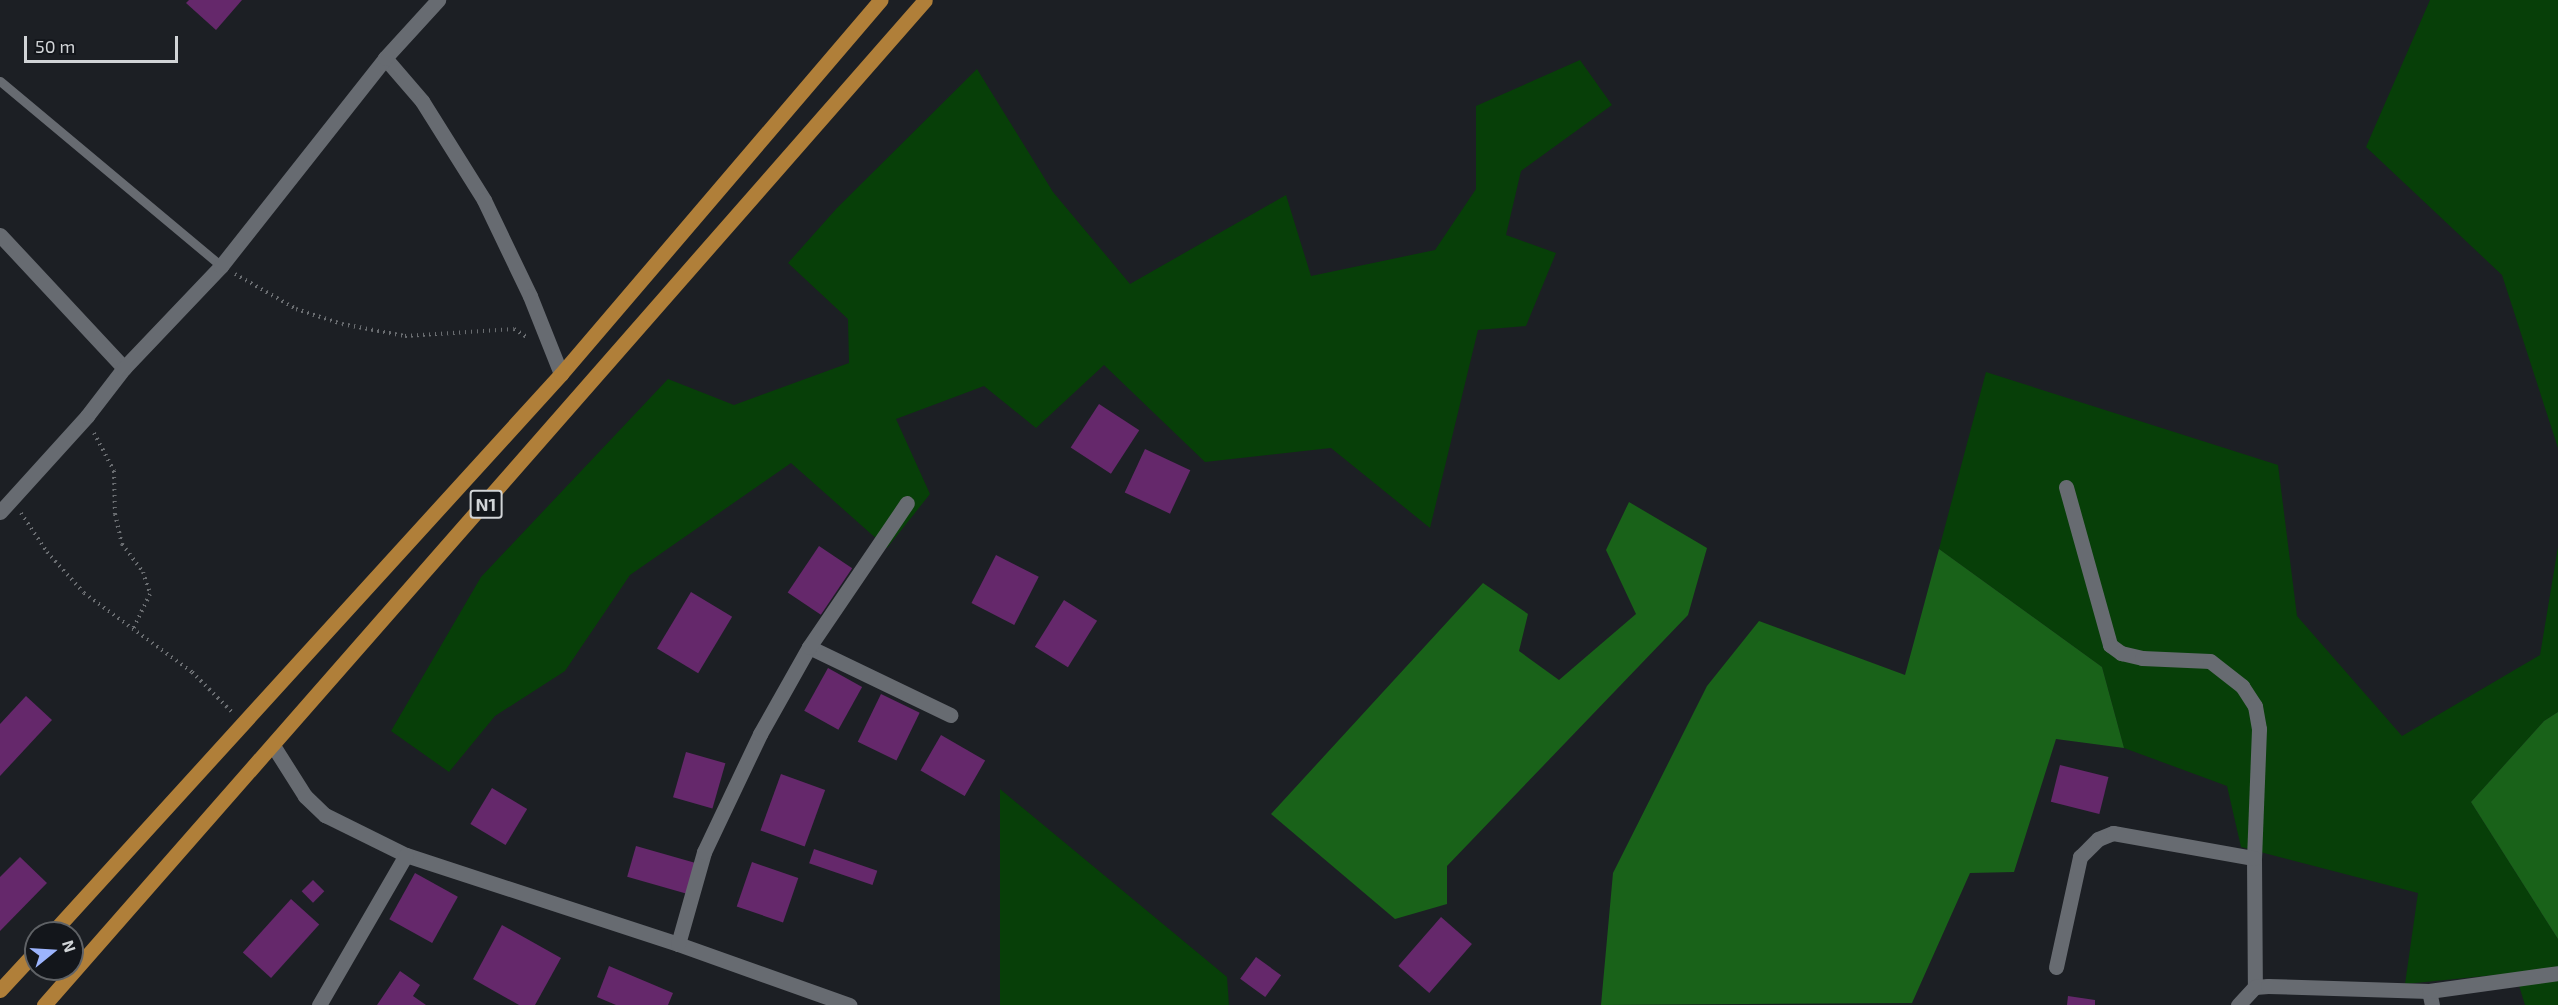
<!DOCTYPE html>
<style>
body{margin:0}
#map{position:relative;width:2558px;height:1005px;overflow:hidden;background:#1c1f24;font-family:"Exo 2",sans-serif}
div>[style]{position:absolute}
[style*='--x']{left:calc(var(--x)*1px);top:calc(var(--y)*1px);width:calc(var(--w)*1px);rotate:calc(var(--a)*1deg)}
.green>*{inset:0;background:#073f08}
.forest>*{inset:0;background:#196219}
.building>*{inset:0;background:#65286b;transform-origin:0 0}
.path>*{height:4px;margin-top:-2px;transform-origin:0;background:repeating-linear-gradient(90deg,#6a6d71 0 1.5px,transparent 0 6px)}
.lane>*{height:9px;margin:-4.5px;padding:0 4.5px;transform-origin:4.5px;border-radius:4.5px;background:#676b71}
.street>*{height:15px;margin:-7.5px;padding:0 7.5px;transform-origin:7.5px;border-radius:7.5px;background:#676b71}
.primary>*{height:15px;margin:-7.5px;padding:0 7.5px;transform-origin:7.5px;border-radius:7.5px;background:#b07f39}
span{translate:-50% -50%;white-space:nowrap;text-align:center;line-height:1.15;-webkit-text-stroke:5px #13161b;paint-order:stroke}
.shield-label span{padding:2px 4px;background:#13161b;border:2px solid;border-radius:4px;-webkit-text-stroke-width:0}
.shield-label{font-size:18px;color:#d1d4d7;font-weight:700}
.north{position:absolute;left:24px;top:921px;width:60px;height:60px;box-sizing:border-box;background:#13161b;border:2px solid #5f6266;border-radius:50%;rotate:72deg;font-size:16px;font-weight:700;line-height:24px;text-align:center;color:#d1d4d7}
.north::after{content:'';display:block;margin:auto;width:21px;height:27px;background:#9cb4fd;clip-path:polygon(50% 0,100% 100%,50% 72%,0 100%)}
.scale{position:absolute;left:24px;top:36px;width:154px;height:27px;box-sizing:border-box;border:3px solid #d1d4d7;border-top:0;padding-left:8px;font-size:18px;line-height:21px;white-space:nowrap;color:#d1d4d7;-webkit-text-stroke:4px #13161b;paint-order:stroke}
</style>
<div id="map">
<div class="green">
<i style="clip-path:polygon(2430px 0,2558px 0,2558px 448px,2502px 275px,2366px 147px)"></i>
<i style="clip-path:polygon(1580px 60px,1612px 105px,1521px 171px,1506px 235px,1556px 253px,1526px 326px,1478px 330px,1430px 528px,1331px 448px,1205px 462px,1104px 365px,1036px 428px,984px 386px,896px 419px,930px 494px,887px 548px,791px 463px,630px 575px,565px 671px,495px 716px,449px 772px,391px 731px,481px 577px,668px 379px,734px 405px,849px 363px,848px 319px,788px 263px,837px 208px,977px 69px,1053px 192px,1130px 284px,1286px 195px,1311px 276px,1435px 250px,1476px 189px,1476px 106px)"></i>
<i style="clip-path:polygon(1986px 372px,2278px 465px,2297px 616px,2402px 736px,2540px 655px,2558px 547px,2558px 712px,2544px 721px,2471px 802px,2558px 939px,2558px 1005px,2525px 1005px,2515px 973px,2405px 984px,2418px 893px,2241px 847px,2227px 786px,2124px 748px,2102px 667px,1939px 549px)"></i>
<i style="clip-path:polygon(1000px 789px,1227px 977px,1229px 1005px,1000px 1005px)"></i>
</div>
<div class="forest">
<i style="clip-path:polygon(1629px 502px,1707px 548px,1688px 615px,1447px 866px,1447px 904px,1395px 919px,1271px 814px,1483px 583px,1528px 614px,1519px 651px,1559px 680px,1636px 614px,1606px 550px)"></i>
<i style="clip-path:polygon(1939px 549px,2102px 667px,2124px 748px,2056px 739px,2014px 872px,1970px 873px,1912px 1003px,1601px 1005px,1613px 873px,1707px 686px,1759px 621px,1905px 675px)"></i>
<i style="clip-path:polygon(2558px 712px,2558px 939px,2471px 802px,2544px 721px)"></i>
</div>
<div class="building">
<i style="clip-path:polygon(189px 0,242px 0,216px 30px,186px 3px)"></i>
<i style="left:1099px;top:404px;width:48px;height:52px;rotate:33deg"></i>
<i style="left:1145px;top:449px;width:50px;height:48px;rotate:25deg"></i>
<i style="left:819px;top:546px;width:40px;height:56px;rotate:34deg"></i>
<i style="left:996px;top:555px;width:48px;height:54px;rotate:27deg"></i>
<i style="left:691px;top:592px;width:48px;height:66px;rotate:31deg"></i>
<i style="left:1064px;top:600px;width:39px;height:55px;rotate:32deg"></i>
<i style="left:828px;top:668px;width:39px;height:49px;rotate:29deg"></i>
<i style="left:881px;top:694px;width:43px;height:53px;rotate:26deg"></i>
<i style="clip-path:polygon(26px 696px,52px 720px,0 776px,0 724px)"></i>
<i style="left:941px;top:735px;width:51px;height:41px;rotate:30deg"></i>
<i style="left:686px;top:752px;width:41px;height:47px;rotate:16deg"></i>
<i style="left:2060px;top:765px;width:50px;height:38px;rotate:14deg"></i>
<i style="left:781px;top:774px;width:47px;height:60px;rotate:20deg"></i>
<i style="left:492px;top:788px;width:41px;height:42px;rotate:31deg"></i>
<i style="left:636px;top:846px;width:62px;height:32px;rotate:16deg"></i>
<i style="left:814px;top:849px;width:67px;height:15px;rotate:19deg"></i>
<i style="clip-path:polygon(20px 857px,47px 883px,0 931px,0 877px)"></i>
<i style="left:752px;top:862px;width:49px;height:47px;rotate:19deg"></i>
<i style="left:415px;top:873px;width:49px;height:53px;rotate:29deg"></i>
<i style="left:313px;top:880px;width:16px;height:16px;rotate:45deg"></i>
<i style="left:291px;top:899px;width:38px;height:72px;rotate:42deg"></i>
<i style="left:1441px;top:917px;width:41px;height:65px;rotate:41deg"></i>
<i style="clip-path:polygon(502px 925px,561px 958px,535px 1005px,519px 1005px,473px 979px)"></i>
<i style="left:1256px;top:957px;width:31px;height:27px;rotate:36deg"></i>
<i style="clip-path:polygon(609px 966px,673px 993px,668px 1005px,616px 1005px,597px 997px)"></i>
<i style="clip-path:polygon(400px 971px,420px 985px,413px 996px,426px 1005px,377px 1005px)"></i>
<i style="clip-path:polygon(2068px 996px,2095px 1000px,2095px 1005px,2067px 1005px)"></i>
</div>
<div class="path">
<i style="--x:235;--y:274;--w:70;--a:29.8"></i>
<i style="--x:296;--y:309;--w:48;--a:18.1"></i>
<i style="--x:342;--y:324;--w:64;--a:10.8"></i>
<i style="--x:405;--y:336;--w:109;--a:-3.7"></i>
<i style="--x:514;--y:329;--w:15;--a:32"></i>
<i style="--x:94;--y:433;--w:43;--a:62.2"></i>
<i style="--x:114;--y:471;--w:43;--a:88.7"></i>
<i style="--x:115;--y:514;--w:31;--a:77"></i>
<i style="--x:122;--y:544;--w:35;--a:53"></i>
<i style="--x:143;--y:572;--w:23;--a:72"></i>
<i style="--x:150;--y:594;--w:39;--a:116"></i>
<i style="--x:21;--y:513;--w:47;--a:56.3"></i>
<i style="--x:47;--y:552;--w:55;--a:47.9"></i>
<i style="--x:84;--y:593;--w:134;--a:36.2"></i>
<i style="--x:192;--y:672;--w:57;--a:45"></i>
</div>
<div class="lane">
<i style="--x:0;--y:81;--w:288;--a:39.9"></i>
</div>
<div class="street">
<i style="--x:385;--y:58;--w:57;--a:49.3"></i>
<i style="--x:422;--y:101;--w:117;--a:57.9"></i>
<i style="--x:484;--y:200;--w:106;--a:64.4"></i>
<i style="--x:530;--y:296;--w:84;--a:68.3"></i>
<i style="--x:0;--y:235;--w:182;--a:47"></i>
<i style="--x:2066;--y:487;--w:164;--a:74.4"></i>
<i style="--x:2110;--y:645;--w:14;--a:36"></i>
<i style="--x:2121;--y:653;--w:22;--a:13"></i>
<i style="--x:2142;--y:658;--w:68;--a:2.5"></i>
<i style="--x:2210;--y:661;--w:41;--a:38"></i>
<i style="--x:2242;--y:686;--w:24;--a:57"></i>
<i style="--x:2255;--y:706;--w:23;--a:80"></i>
<i style="--x:2259;--y:729;--w:129;--a:92.2"></i>
<i style="--x:2254;--y:858;--w:129;--a:89.6"></i>
<i style="--x:0;--y:512;--w:130;--a:-47.8"></i>
<i style="--x:87;--y:416;--w:61;--a:-52.4"></i>
<i style="--x:124;--y:368;--w:141;--a:-46.4"></i>
<i style="--x:221;--y:266;--w:265;--a:-51.7"></i>
<i style="--x:385;--y:58;--w:79;--a:-47.6"></i>
<i style="--x:809;--y:647;--w:157;--a:25.7"></i>
<i style="--x:274;--y:747;--w:58;--a:57.7"></i>
<i style="--x:305;--y:796;--w:28;--a:44"></i>
<i style="--x:325;--y:815;--w:90;--a:26.3"></i>
<i style="--x:406;--y:855;--w:286;--a:18.1"></i>
<i style="--x:678;--y:944;--w:182;--a:19.6"></i>
<i style="--x:678;--y:944;--w:96;--a:-74.2"></i>
<i style="--x:704;--y:852;--w:131;--a:-64.6"></i>
<i style="--x:760;--y:734;--w:100;--a:-60.6"></i>
<i style="--x:809;--y:647;--w:174;--a:-55.8"></i>
<i style="--x:2056;--y:967;--w:113;--a:-77.7"></i>
<i style="--x:2080;--y:857;--w:25;--a:-45"></i>
<i style="--x:2098;--y:839;--w:16;--a:-22"></i>
<i style="--x:2113;--y:833;--w:143;--a:10.1"></i>
<i style="--x:319;--y:1005;--w:173;--a:-59.9"></i>
<i style="--x:2238;--y:1005;--w:25;--a:-47"></i>
<i style="--x:2255;--y:987;--w:13;--a:-4"></i>
<i style="--x:2268;--y:986;--w:161;--a:1.8"></i>
<i style="--x:2432;--y:1005;--w:14;--a:-102"></i>
<i style="--x:2429;--y:991;--w:130;--a:-7.9"></i>
</div>
<div class="primary">
<i style="--x:52;--y:933;--w:756;--a:-47.68"></i>
<i style="--x:561;--y:374;--w:492;--a:-49.5"></i>
<i style="--x:0;--y:990;--w:53;--a:-47.3"></i>
<i style="--x:44;--y:1005;--w:1336;--a:-48.76"></i>
</div>
<div class="shield-label">
<span style="left:486px;top:504px">N1</span>
</div>
<div class="north">N</div>
<div class="scale">50 m</div>
</div>
